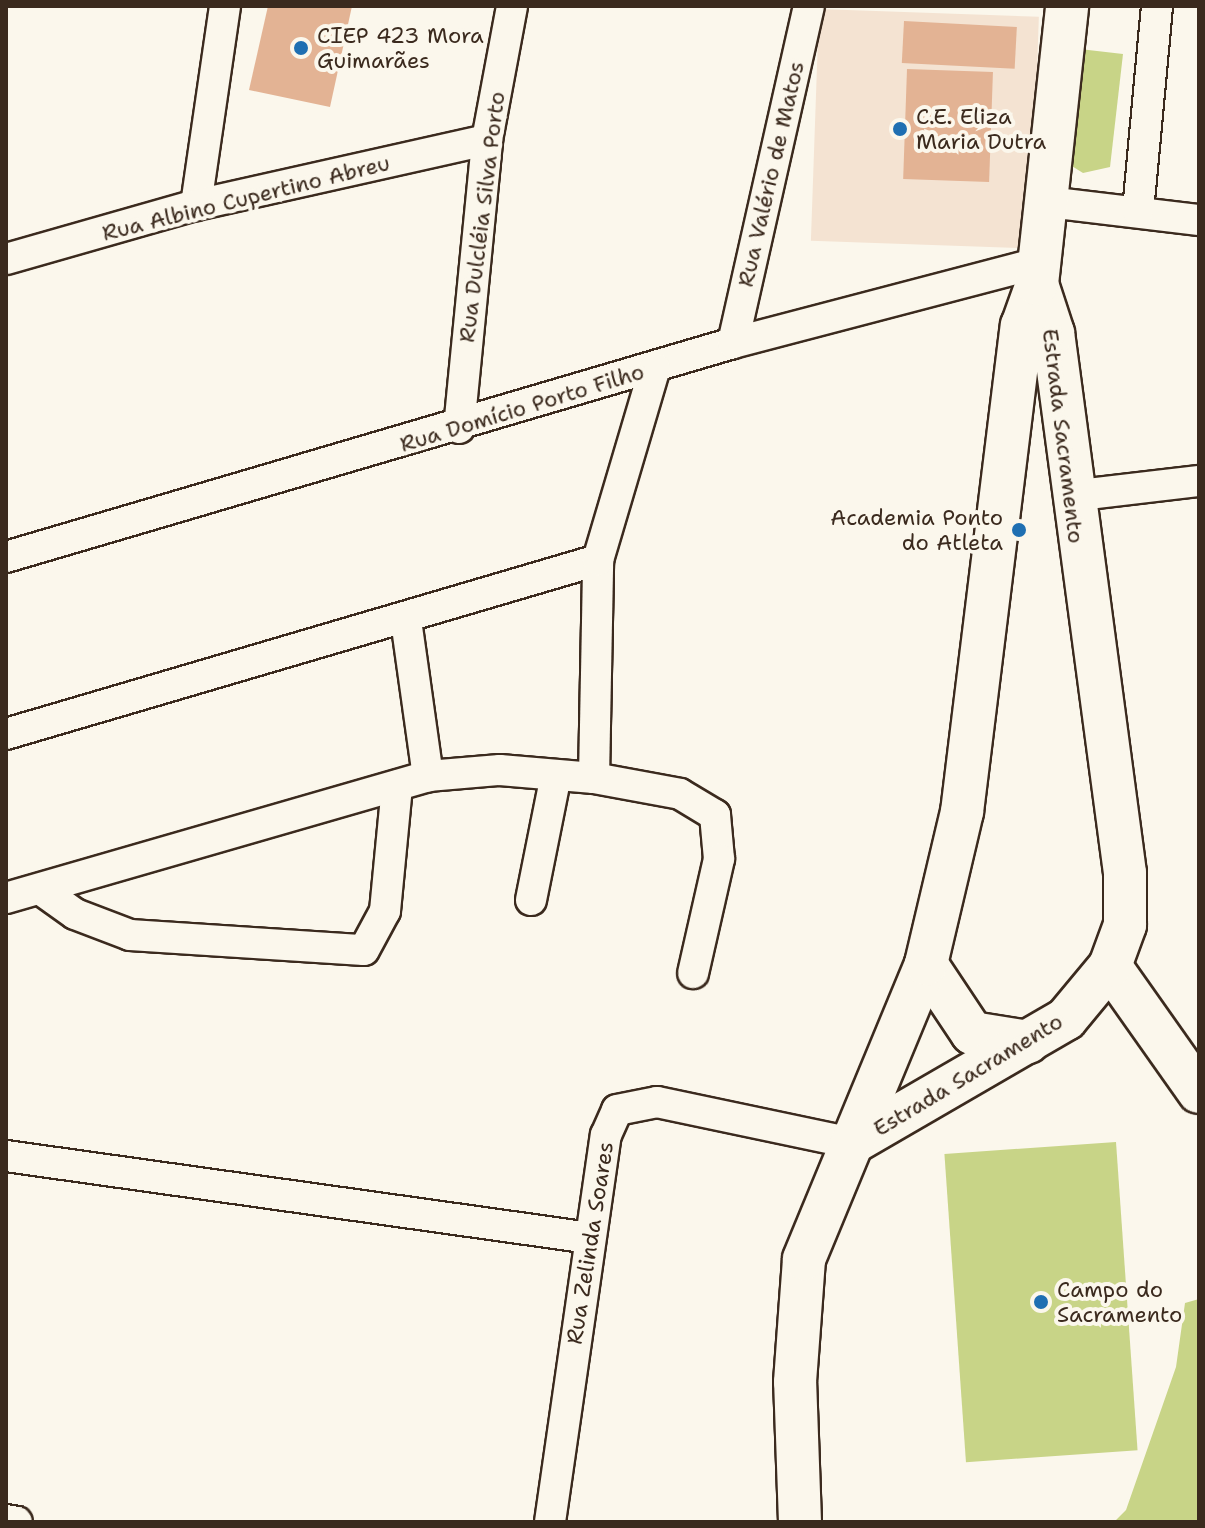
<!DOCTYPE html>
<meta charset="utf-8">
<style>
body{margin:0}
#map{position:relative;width:1205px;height:1528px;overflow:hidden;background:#fbf7ec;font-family:"Shantell Sans",sans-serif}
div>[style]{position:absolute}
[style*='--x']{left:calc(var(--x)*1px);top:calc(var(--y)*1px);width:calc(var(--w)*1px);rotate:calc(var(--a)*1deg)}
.built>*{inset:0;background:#f4e3d2;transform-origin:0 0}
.green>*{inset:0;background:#c8d487;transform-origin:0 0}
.building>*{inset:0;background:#e3b394;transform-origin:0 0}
.roads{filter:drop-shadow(2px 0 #3b2a1e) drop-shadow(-2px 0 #3b2a1e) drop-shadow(0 2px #3b2a1e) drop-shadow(0 -2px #3b2a1e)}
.street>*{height:30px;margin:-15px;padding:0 15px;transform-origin:15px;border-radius:15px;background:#fbf7ec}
.secondary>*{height:42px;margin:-21px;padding:0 21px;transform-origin:21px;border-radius:21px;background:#fbf7ec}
.dots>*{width:22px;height:22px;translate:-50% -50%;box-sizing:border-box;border:4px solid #fbf7ec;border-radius:50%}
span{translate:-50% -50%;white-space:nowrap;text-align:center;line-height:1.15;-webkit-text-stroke:8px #fbf7ec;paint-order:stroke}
.poi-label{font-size:22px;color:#3b2a1e}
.left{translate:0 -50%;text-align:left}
.right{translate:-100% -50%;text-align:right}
.street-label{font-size:22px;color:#3b2a1e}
.frame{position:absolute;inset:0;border:8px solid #3b2a1e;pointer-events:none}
</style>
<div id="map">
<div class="built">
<i style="left:819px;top:9px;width:220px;height:232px;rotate:2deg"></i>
</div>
<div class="green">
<i style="clip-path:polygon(1071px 48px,1123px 54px,1110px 167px,1083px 173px,1059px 158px)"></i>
<i style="left:1116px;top:1142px;width:309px;height:172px;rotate:86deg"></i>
<i style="clip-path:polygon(1199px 1299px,1199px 1522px,1114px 1522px,1126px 1510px,1176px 1367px,1185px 1303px)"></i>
</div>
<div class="building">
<i style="clip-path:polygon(268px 6px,352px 6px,330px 107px,249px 90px)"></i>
<i style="left:904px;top:21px;width:113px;height:42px;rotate:3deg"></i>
<i style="left:907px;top:69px;width:86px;height:110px;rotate:2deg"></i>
</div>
<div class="roads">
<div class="street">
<i style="--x:1047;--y:202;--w:153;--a:6.8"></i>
<i style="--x:196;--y:205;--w:201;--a:-81.7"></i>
<i style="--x:1138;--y:211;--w:206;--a:-84.7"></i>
<i style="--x:6;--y:259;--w:198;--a:-15.9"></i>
<i style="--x:196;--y:205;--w:298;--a:-12.6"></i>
<i style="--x:733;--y:343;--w:345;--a:-77.3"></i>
<i style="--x:459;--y:428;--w:289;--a:-84.4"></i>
<i style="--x:487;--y:140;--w:136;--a:-79.4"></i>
<i style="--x:1071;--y:496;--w:129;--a:-6.7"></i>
<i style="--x:6;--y:557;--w:758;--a:-16.4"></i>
<i style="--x:733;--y:343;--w:316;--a:-14.7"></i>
<i style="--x:406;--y:620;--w:158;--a:82"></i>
<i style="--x:6;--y:734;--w:617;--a:-16.38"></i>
<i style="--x:594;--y:778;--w:218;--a:-88.9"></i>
<i style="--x:598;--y:560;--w:200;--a:-73.5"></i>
<i style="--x:40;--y:889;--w:43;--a:35.5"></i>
<i style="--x:75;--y:914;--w:59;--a:20.9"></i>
<i style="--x:130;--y:935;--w:234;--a:3.7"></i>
<i style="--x:364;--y:950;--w:44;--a:-61.7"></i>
<i style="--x:385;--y:911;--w:126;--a:-84.5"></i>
<i style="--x:6;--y:898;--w:439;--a:-16.1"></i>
<i style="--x:428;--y:776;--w:72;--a:-4.8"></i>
<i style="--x:500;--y:770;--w:94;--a:4.9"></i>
<i style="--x:594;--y:778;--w:87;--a:10.5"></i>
<i style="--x:680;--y:794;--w:41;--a:31"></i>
<i style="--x:715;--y:815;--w:44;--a:84.8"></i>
<i style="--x:719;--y:859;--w:117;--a:102.8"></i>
<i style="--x:531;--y:900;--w:127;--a:-78.7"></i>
<i style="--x:6;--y:1156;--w:590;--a:7.99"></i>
<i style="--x:6;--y:1520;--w:11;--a:10"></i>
<i style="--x:550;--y:1522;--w:391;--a:-81.8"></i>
<i style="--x:606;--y:1135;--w:27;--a:-66"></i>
<i style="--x:617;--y:1110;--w:41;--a:-11.3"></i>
<i style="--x:657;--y:1102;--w:199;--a:11.9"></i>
</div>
<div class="secondary">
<i style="--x:926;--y:964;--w:83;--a:56.3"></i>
<i style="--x:972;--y:1033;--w:57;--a:9.1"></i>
<i style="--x:1110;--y:966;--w:154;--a:54.8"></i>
<i style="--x:852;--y:1143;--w:247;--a:-30.1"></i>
<i style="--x:1066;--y:1019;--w:69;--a:-50.3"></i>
<i style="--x:1110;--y:966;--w:44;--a:-69.9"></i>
<i style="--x:1125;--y:925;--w:52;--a:-90"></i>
<i style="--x:1125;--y:873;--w:545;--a:-97.59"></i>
<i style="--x:1053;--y:333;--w:52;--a:-108.1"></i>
<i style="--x:800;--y:1522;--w:140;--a:-92"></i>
<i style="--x:795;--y:1382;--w:123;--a:-85.8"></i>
<i style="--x:804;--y:1259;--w:319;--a:-67.5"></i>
<i style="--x:926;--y:964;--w:156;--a:-76.7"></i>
<i style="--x:962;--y:812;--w:490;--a:-83"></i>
<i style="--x:1022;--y:326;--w:45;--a:-70.3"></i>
<i style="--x:1037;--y:284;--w:280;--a:-83.8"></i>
</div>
</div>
<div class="dots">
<i style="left:301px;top:48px;background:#1f6fb2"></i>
<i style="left:900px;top:129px;background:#1f6fb2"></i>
<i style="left:1019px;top:530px;background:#1f6fb2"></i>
<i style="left:1041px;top:1302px;background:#1f6fb2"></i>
</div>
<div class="poi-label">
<span class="left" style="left:317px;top:48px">CIEP 423 Mora<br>Guimarães</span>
<span class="left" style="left:916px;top:129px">C.E. Eliza<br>Maria Dutra</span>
<span class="right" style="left:1003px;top:530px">Academia Ponto<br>do Atleta</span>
<span class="left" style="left:1057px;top:1302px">Campo do<br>Sacramento</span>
</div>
<div class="street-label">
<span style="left:771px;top:174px;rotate:-77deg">Rua Valério de Matos</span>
<span style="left:246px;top:198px;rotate:-14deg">Rua Albino Cupertino Abreu</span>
<span style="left:482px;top:217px;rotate:-83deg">Rua Dulcléia Silva Porto</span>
<span style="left:522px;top:408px;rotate:-17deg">Rua Domício Porto Filho</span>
<span style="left:1063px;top:436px;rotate:83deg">Estrada Sacramento</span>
<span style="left:968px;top:1075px;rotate:-31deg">Estrada Sacramento</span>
<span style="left:590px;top:1243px;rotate:-81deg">Rua Zelinda Soares</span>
</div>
<div class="frame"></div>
</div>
